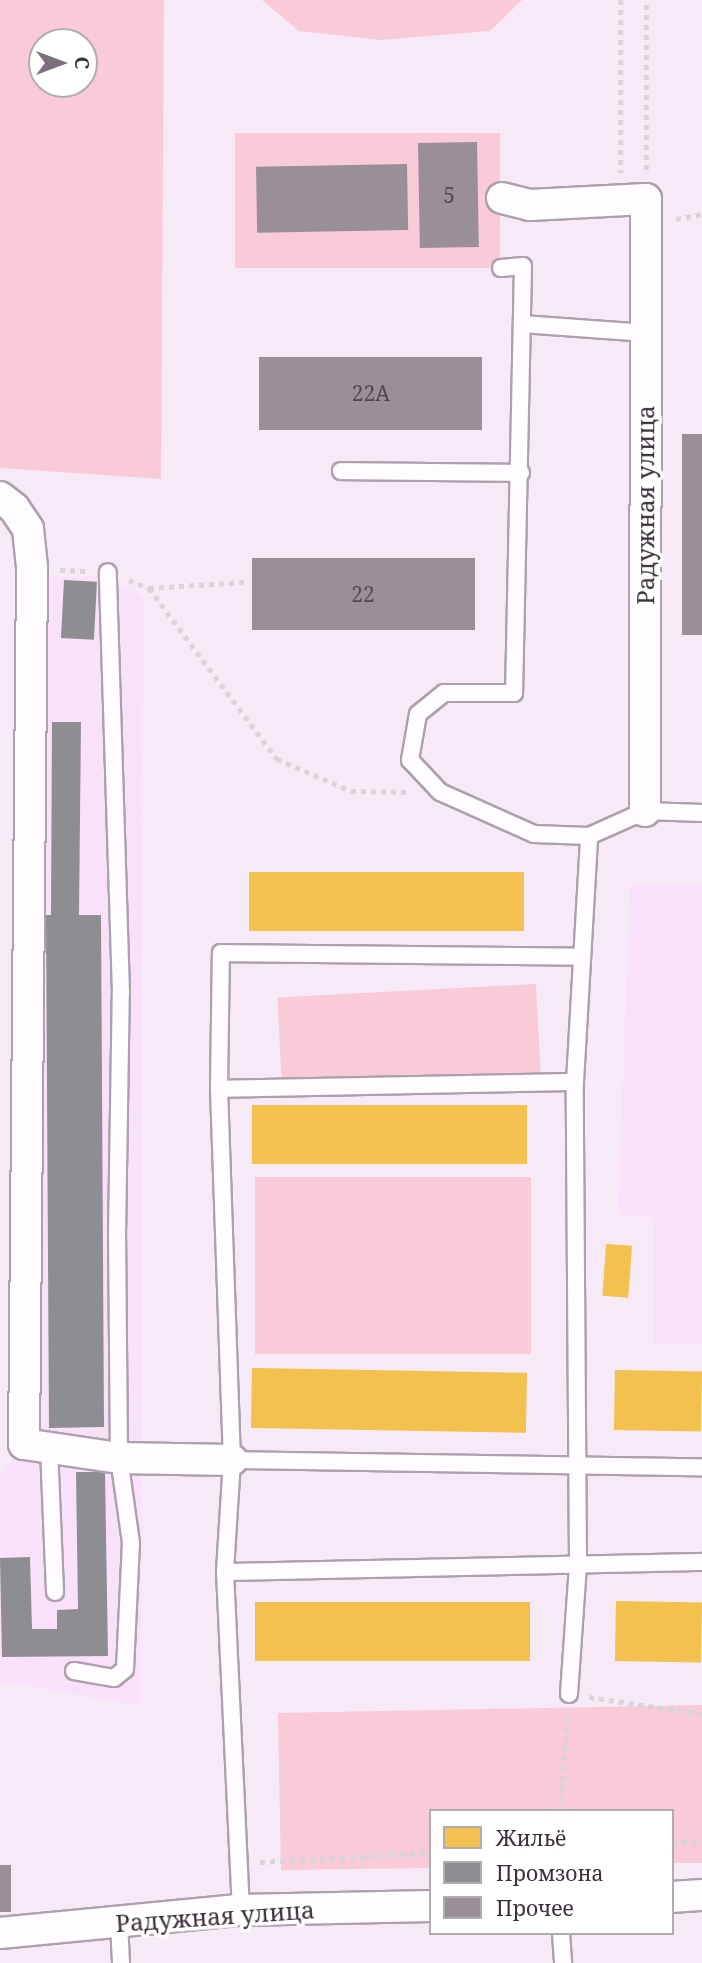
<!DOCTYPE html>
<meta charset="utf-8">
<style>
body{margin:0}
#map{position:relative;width:702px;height:1963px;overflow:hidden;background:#f7eaf7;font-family:"Noto Serif",serif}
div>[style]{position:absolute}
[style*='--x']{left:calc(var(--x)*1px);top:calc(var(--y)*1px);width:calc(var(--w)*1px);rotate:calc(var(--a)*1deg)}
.built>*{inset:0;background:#f9e1f9}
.green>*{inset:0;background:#f9cad8;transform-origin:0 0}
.homes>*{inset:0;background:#f2c14e;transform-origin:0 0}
.industry>*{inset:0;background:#8d8d92;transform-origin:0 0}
.building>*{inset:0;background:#9a8e97;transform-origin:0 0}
.path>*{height:4.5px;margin-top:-2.25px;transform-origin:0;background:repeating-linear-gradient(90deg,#d8d4d8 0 5px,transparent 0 10px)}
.roads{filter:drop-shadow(2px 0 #aca1ac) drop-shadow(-2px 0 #aca1ac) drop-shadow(0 2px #aca1ac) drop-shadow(0 -2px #aca1ac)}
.lane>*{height:16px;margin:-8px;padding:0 8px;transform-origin:8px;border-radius:8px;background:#fefcfe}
.street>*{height:30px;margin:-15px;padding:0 15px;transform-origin:15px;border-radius:15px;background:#fefcfe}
span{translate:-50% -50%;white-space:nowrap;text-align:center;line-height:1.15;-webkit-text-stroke:7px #fff;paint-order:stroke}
.number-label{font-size:21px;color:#524751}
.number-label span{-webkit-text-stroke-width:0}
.street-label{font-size:24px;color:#3a2f3a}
.legend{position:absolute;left:429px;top:1809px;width:245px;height:126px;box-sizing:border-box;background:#fff;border:2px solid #b0acb0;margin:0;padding:9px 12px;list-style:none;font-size:21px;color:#3a2f3a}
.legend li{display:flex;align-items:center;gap:14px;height:35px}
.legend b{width:35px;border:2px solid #b0acb0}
.north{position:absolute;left:28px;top:28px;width:70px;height:70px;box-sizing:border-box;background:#fff;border:2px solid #b0acb0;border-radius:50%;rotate:90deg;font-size:19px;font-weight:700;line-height:28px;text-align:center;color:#3a2f3a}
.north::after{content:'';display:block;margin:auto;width:24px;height:32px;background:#7c707c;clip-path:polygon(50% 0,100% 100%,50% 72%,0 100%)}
</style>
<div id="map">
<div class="built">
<i style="clip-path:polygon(99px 576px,143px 596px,141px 1706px,0 1681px,0 1475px,24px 1444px,41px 577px)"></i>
<i style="clip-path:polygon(630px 884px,702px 884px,702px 1345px,654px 1345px,654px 1218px,618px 1214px)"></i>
</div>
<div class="green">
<i style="clip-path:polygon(evenodd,0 0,164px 0,161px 479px,0 468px,0 0,42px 42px,84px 42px,84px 84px,42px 84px,42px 42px)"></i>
<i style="clip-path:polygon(262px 0,522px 0,490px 31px,381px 40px,299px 31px)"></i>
<i style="left:500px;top:133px;width:135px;height:265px;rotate:90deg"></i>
<i style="left:536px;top:984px;width:88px;height:259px;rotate:87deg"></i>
<i style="left:255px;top:1177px;width:276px;height:177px"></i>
<i style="clip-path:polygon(702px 1705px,702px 1863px,672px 1863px,672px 1811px,431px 1811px,431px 1868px,281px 1870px,278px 1713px)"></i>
</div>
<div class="homes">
<i style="left:249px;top:872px;width:275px;height:59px"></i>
<i style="left:252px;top:1105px;width:275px;height:59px"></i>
<i style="left:606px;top:1244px;width:26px;height:52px;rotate:4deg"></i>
<i style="left:252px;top:1368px;width:275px;height:60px;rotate:1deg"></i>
<i style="left:615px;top:1370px;width:87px;height:60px;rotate:1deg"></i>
<i style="left:616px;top:1601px;width:86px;height:60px;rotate:1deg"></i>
<i style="left:255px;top:1602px;width:275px;height:59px"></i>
</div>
<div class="industry">
<i style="left:64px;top:580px;width:33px;height:58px;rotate:3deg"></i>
<i style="clip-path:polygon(52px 722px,81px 722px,79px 915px,101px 915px,104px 1427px,49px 1428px,46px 915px,51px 915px)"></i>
<i style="clip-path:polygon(76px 1472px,105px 1472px,108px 1656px,2px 1657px,0 1558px,30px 1557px,32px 1629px,57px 1629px,57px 1610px,78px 1609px)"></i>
</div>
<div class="building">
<i style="left:477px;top:142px;width:105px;height:59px;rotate:89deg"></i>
<i style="left:407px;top:164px;width:66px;height:151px;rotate:89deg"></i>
<i style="left:259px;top:357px;width:223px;height:73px"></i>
<i style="left:682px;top:434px;width:20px;height:201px"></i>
<i style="left:252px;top:558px;width:223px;height:72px"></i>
<i style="left:0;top:1865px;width:11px;height:47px"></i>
</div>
<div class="path">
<i style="--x:621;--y:0;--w:173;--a:90"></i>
<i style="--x:646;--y:170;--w:170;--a:-90"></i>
<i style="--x:676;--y:219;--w:26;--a:-11"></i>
<i style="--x:60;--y:570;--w:27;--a:2"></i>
<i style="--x:129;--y:580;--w:22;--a:22"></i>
<i style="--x:149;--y:588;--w:214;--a:53.2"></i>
<i style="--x:277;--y:759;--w:81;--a:23.4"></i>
<i style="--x:351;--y:791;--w:57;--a:1"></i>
<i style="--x:149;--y:588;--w:97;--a:-3.5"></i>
<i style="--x:589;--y:1697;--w:114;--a:8.6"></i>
<i style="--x:560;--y:1811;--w:96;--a:-85.8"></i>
<i style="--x:672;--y:1843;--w:30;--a:-4"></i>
<i style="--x:260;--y:1862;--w:171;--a:-3"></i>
</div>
<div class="roads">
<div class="lane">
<i style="--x:501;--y:268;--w:22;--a:-5"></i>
<i style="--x:523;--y:266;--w:427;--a:91.2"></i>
<i style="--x:514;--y:693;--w:70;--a:180"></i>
<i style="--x:444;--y:693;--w:33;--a:141"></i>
<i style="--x:418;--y:714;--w:47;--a:99.9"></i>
<i style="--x:410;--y:760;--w:44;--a:46.8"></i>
<i style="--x:440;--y:792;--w:103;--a:24.1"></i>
<i style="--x:534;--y:834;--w:55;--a:2.1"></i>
<i style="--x:523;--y:324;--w:123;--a:4.2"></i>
<i style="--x:341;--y:471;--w:180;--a:0.6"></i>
<i style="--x:575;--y:1082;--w:356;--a:178.9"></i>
<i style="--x:219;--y:1089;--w:136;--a:-89.2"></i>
<i style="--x:221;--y:953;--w:359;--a:0.6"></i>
<i style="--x:219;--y:1089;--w:371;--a:88"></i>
<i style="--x:232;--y:1460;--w:112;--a:93.6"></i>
<i style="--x:225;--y:1572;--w:338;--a:87.3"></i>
<i style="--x:49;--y:1448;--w:144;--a:87.6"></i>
<i style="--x:232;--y:1460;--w:470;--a:0.9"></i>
<i style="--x:225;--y:1572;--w:477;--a:-1.2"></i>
<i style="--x:74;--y:1671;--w:41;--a:9.9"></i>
<i style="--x:114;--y:1678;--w:14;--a:-39"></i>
<i style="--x:125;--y:1669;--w:126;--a:-87.3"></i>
<i style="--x:131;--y:1543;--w:86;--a:-98"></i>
<i style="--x:119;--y:1458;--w:223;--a:-90.5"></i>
<i style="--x:117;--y:1235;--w:242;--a:-89.1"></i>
<i style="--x:121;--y:993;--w:421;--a:-91.8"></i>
<i style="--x:569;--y:1694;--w:130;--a:-86"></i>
<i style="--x:578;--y:1564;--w:482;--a:-90.4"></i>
<i style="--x:575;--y:1082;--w:246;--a:-86.7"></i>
<i style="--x:589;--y:836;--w:61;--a:-24.1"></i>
<i style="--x:645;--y:811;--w:57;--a:2"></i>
<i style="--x:119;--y:1923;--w:40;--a:87.1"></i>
<i style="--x:561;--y:1933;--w:30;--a:86"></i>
</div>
<div class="street">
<i style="--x:502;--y:198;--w:29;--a:14"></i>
<i style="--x:530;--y:205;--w:116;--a:-3"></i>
<i style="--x:646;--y:199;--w:612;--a:90.09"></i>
<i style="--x:0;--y:497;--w:18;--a:38"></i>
<i style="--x:14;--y:508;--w:25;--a:56"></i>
<i style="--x:28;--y:529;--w:39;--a:84"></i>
<i style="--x:32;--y:568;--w:876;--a:90.52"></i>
<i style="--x:24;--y:1444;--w:96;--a:8.4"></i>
<i style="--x:119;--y:1458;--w:113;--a:1"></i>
<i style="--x:672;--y:1897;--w:30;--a:-4"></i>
<i style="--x:0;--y:1933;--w:242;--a:-5.5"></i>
<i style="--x:241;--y:1910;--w:190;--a:-1.2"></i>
</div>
</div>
<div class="number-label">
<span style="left:449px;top:195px">5</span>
<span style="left:371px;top:393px">22А</span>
<span style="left:363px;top:594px">22</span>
</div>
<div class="street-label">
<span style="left:645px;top:505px;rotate:-90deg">Радужная улица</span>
<span style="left:215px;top:1916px;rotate:-4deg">Радужная улица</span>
</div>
<ul class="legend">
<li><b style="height:19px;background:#f2c14e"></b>Жильё</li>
<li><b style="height:19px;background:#8d8d92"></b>Промзона</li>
<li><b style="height:19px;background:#9a8e97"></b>Прочее</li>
</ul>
<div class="north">С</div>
</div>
